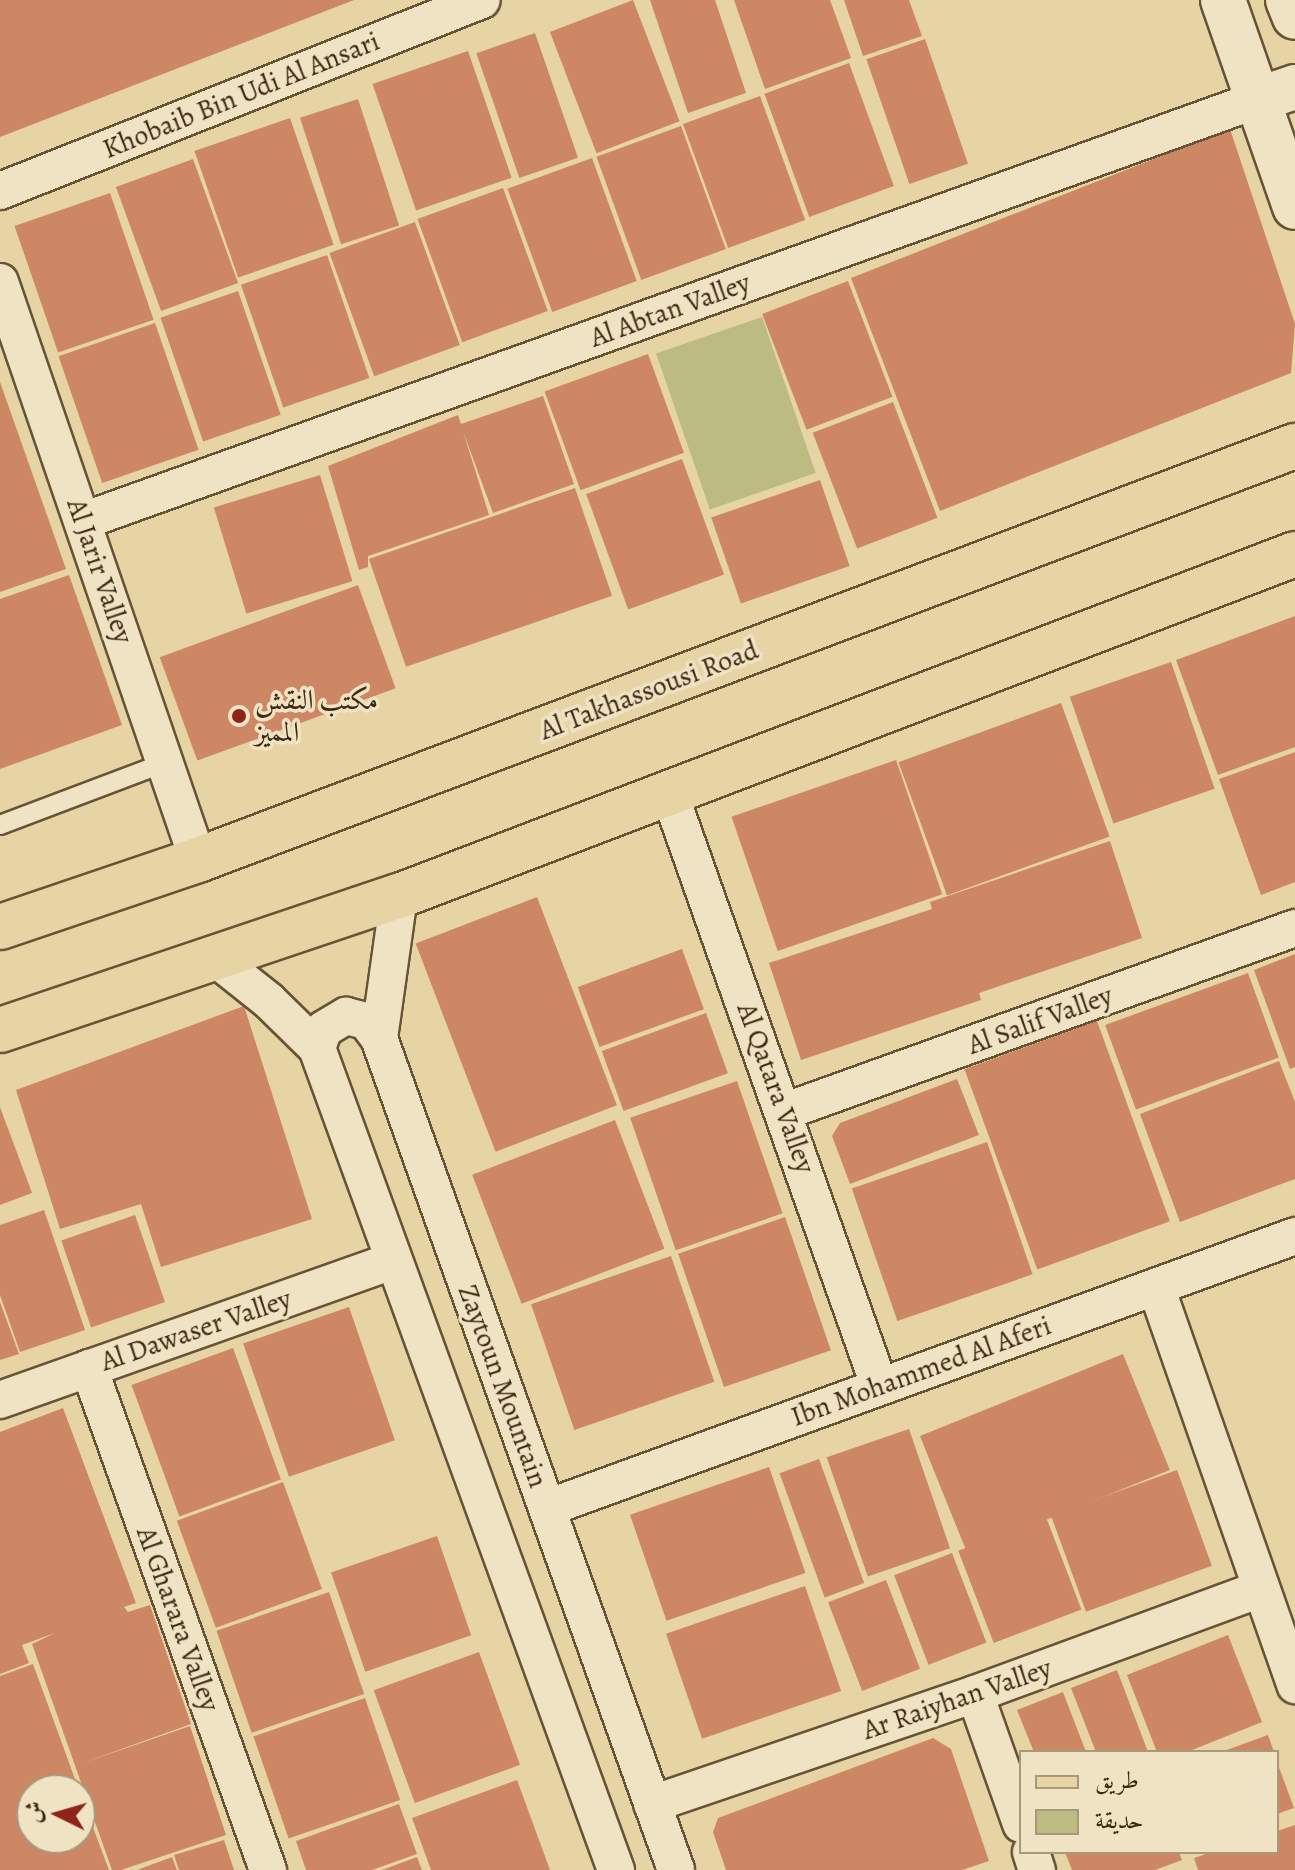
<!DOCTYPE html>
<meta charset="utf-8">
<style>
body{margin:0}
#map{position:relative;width:1295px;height:1870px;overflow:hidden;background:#e6d4a5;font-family:Alegreya,Amiri,serif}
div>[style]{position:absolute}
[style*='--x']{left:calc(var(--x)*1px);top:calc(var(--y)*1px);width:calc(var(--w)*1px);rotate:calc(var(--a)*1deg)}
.green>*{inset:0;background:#bcbb81;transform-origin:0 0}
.building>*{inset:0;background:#cd8765;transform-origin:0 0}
.roads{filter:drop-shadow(2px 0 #675336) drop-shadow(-2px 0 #675336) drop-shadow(0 2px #675336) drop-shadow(0 -2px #675336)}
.service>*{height:18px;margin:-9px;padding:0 9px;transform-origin:9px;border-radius:9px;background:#efe3c4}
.minor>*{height:36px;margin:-18px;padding:0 18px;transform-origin:18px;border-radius:18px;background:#efe3c4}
.tertiary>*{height:44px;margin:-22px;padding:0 22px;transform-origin:22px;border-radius:22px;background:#efe3c4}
.primary>*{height:44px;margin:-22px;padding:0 22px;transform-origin:22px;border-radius:22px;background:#e6d4a5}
.dots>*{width:22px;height:22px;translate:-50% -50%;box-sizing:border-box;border:4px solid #efe3c4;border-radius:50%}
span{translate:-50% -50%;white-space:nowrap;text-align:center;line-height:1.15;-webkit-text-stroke:7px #efe3c4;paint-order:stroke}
.street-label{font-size:28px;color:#3d2811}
.poi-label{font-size:28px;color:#3d2811}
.left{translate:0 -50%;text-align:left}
.legend{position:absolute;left:1019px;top:1750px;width:260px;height:104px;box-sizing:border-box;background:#efe3c4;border:2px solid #a8987c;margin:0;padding:10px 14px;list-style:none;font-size:24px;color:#3d2811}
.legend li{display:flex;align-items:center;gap:16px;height:40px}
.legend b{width:40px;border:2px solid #a8987c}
.north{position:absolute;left:16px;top:1774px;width:80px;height:80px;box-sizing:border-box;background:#efe3c4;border:2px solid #a8987c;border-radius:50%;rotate:275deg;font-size:22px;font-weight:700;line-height:32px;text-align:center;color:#3d2811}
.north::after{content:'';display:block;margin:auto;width:28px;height:36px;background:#8f2418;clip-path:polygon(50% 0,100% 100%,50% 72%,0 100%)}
</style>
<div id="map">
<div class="green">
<i style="left:762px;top:317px;width:165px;height:112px;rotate:71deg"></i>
</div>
<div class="building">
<i style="clip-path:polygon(0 0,354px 0,0 137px)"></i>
<i style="left:633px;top:0;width:130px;height:89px;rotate:69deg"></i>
<i style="clip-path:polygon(650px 0,715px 0,746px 93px,688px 113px)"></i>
<i style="clip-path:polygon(734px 0,830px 0,851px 58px,765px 89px)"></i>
<i style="clip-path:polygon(844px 0,909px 0,922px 36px,863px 56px)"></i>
<i style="left:535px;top:33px;width:132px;height:62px;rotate:71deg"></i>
<i style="left:925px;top:39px;width:132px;height:62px;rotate:71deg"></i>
<i style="left:468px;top:51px;width:134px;height:101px;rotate:71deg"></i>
<i style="left:849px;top:63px;width:131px;height:90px;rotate:70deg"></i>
<i style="left:760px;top:96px;width:132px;height:82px;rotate:70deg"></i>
<i style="left:358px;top:99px;width:133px;height:61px;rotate:72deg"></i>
<i style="left:290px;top:118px;width:134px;height:101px;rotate:71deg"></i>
<i style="left:681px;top:126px;width:131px;height:90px;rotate:70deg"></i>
<i style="clip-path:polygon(1230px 129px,1295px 324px,1291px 373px,940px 511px,851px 278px)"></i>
<i style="left:592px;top:158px;width:131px;height:90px;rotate:70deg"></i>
<i style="left:193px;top:159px;width:132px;height:82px;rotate:70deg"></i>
<i style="left:503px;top:188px;width:131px;height:91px;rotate:70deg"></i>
<i style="left:110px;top:193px;width:134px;height:101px;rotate:71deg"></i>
<i style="left:415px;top:222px;width:131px;height:91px;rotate:70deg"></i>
<i style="left:327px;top:255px;width:130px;height:91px;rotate:71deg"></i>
<i style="left:848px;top:281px;width:124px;height:92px;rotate:69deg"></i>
<i style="left:238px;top:291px;width:131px;height:82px;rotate:71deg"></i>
<i style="left:155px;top:323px;width:134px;height:102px;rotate:71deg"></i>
<i style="left:648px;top:354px;width:105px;height:110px;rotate:70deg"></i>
<i style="clip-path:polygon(0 382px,66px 569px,0 592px)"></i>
<i style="clip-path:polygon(543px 396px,574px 484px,493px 513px,463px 431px,489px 515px,368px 556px,368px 567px,359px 570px,328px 466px,458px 415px,461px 424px)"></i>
<i style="left:893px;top:402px;width:124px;height:86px;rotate:69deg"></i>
<i style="left:682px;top:459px;width:123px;height:102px;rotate:70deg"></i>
<i style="left:320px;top:475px;width:111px;height:111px;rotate:73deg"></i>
<i style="left:820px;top:480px;width:91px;height:115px;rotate:71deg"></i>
<i style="left:575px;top:488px;width:114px;height:218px;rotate:71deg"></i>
<i style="clip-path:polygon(69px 575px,122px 725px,0 769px,0 599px)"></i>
<i style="left:358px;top:585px;width:110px;height:211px;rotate:70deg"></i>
<i style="clip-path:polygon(1295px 616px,1295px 747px,1218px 775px,1176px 660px)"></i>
<i style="left:1171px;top:662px;width:134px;height:107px;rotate:71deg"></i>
<i style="left:1061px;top:703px;width:142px;height:173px;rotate:70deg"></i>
<i style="clip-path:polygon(1295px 752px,1295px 882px,1261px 895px,1219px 779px)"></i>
<i style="left:896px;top:760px;width:142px;height:174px;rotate:71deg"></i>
<i style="clip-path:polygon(1110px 841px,1142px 938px,979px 993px,981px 1000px,801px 1060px,769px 963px,932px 909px,930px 902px)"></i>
<i style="left:537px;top:897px;width:223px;height:130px;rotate:69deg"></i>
<i style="left:682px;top:949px;width:64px;height:111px;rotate:70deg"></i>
<i style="clip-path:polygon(1295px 954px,1295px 1067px,1290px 1069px,1254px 970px)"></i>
<i style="left:1248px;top:973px;width:90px;height:152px;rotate:70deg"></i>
<i style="clip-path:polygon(244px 1006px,312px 1219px,161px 1267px,141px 1204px,60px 1229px,16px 1090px)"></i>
<i style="left:706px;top:1013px;width:64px;height:111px;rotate:70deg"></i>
<i style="left:1097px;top:1021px;width:213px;height:141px;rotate:70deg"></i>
<i style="clip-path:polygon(1279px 1061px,1295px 1102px,1295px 1179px,1180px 1222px,1140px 1114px)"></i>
<i style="clip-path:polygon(957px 1079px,979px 1135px,850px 1184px,832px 1136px,840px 1123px)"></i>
<i style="left:737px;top:1081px;width:140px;height:113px;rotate:71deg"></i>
<i style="clip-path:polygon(0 1107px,32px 1193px,0 1205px)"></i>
<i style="left:615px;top:1120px;width:138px;height:153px;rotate:69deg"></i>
<i style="left:987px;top:1142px;width:140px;height:143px;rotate:71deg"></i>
<i style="clip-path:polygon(44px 1210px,85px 1330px,20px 1352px,0 1295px,0 1225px)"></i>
<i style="left:135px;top:1215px;width:92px;height:78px;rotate:71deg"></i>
<i style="left:785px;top:1217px;width:141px;height:113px;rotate:71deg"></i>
<i style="left:671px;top:1256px;width:133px;height:148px;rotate:71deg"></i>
<i style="clip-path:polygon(0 1302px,19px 1354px,0 1360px)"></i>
<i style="left:349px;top:1307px;width:141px;height:112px;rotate:71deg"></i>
<i style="left:233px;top:1348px;width:140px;height:108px;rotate:70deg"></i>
<i style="left:1123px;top:1354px;width:125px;height:219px;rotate:68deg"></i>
<i style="clip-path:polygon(63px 1408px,136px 1603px,124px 1607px,128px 1612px,150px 1605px,191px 1724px,80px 1764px,190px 1726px,226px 1835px,121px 1870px,112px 1870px,32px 1644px,55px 1633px,22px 1645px,29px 1663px,0 1674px,0 1432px)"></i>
<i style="left:909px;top:1429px;width:126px;height:87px;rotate:71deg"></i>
<i style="left:819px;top:1459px;width:132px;height:42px;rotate:70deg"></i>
<i style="left:769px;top:1467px;width:112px;height:147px;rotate:71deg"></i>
<i style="left:1177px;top:1470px;width:102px;height:134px;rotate:70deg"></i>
<i style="left:283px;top:1482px;width:114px;height:113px;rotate:70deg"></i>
<i style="left:1046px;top:1517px;width:99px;height:94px;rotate:69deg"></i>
<i style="left:437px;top:1536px;width:105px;height:112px;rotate:71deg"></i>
<i style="left:952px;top:1553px;width:96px;height:62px;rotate:69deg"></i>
<i style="left:886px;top:1580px;width:95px;height:62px;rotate:69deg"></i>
<i style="left:805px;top:1586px;width:111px;height:147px;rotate:71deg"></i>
<i style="left:329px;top:1592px;width:108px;height:119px;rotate:71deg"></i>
<i style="clip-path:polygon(1228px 1635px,1262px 1722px,1187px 1752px,1157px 1752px,1127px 1675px)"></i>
<i style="left:479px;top:1652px;width:120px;height:112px;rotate:70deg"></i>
<i style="clip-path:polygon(33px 1664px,79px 1790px,32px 1790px,32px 1838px,80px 1838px,80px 1793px,109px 1870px,0 1870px,0 1676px)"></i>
<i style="clip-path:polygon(1117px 1670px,1148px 1752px,1096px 1752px,1071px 1688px)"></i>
<i style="clip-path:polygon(1063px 1692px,1086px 1752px,1034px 1752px,1017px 1710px)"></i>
<i style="left:365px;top:1698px;width:108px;height:118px;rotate:71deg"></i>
<i style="clip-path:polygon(1268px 1735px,1274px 1752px,1221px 1752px)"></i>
<i style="clip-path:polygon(933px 1738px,951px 1749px,989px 1861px,962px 1870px,726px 1870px,713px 1832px,718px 1818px)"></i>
<i style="clip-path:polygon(1277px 1762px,1294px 1808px,1277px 1814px)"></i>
<i style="clip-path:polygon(517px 1780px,550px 1870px,431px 1870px,412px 1818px)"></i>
<i style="clip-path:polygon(399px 1804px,417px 1854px,372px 1870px,306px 1870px,296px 1841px)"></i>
<i style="clip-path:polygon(1295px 1825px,1295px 1870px,1198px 1870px,1194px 1858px,1212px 1852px,1277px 1852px,1277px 1831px)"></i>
<i style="clip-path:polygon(224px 1840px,234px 1870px,179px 1870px,174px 1855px)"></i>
<i style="clip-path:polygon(1065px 1852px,1179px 1852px,1182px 1860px,1155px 1870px,1072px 1870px)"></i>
<i style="clip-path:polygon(172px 1857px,177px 1870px,137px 1870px)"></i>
<i style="clip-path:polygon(417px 1857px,422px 1870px,382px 1870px)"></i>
</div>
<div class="roads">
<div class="service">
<i style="--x:0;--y:825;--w:175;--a:-20.7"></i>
</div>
<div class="minor">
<i style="--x:0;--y:191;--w:518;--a:-21.62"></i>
<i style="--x:0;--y:282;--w:611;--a:71.09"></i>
<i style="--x:83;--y:521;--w:1247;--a:-19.73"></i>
<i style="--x:669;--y:792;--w:629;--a:70.5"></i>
<i style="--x:399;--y:896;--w:143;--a:98"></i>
<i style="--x:379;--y:1038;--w:883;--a:70.35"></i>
<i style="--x:215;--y:958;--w:69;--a:38.5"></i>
<i style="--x:269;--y:1001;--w:67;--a:44.4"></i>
<i style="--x:317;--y:1048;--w:875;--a:70.01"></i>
<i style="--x:317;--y:1048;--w:20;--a:-70"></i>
<i style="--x:324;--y:1029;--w:26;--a:-31"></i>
<i style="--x:346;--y:1016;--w:21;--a:14"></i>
<i style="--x:366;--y:1021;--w:21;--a:53"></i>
<i style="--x:786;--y:1111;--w:541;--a:-19.77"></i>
<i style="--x:1156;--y:1287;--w:422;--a:70.7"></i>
<i style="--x:89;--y:1368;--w:533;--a:70.38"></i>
<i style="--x:0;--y:1400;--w:417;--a:-19.5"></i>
<i style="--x:547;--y:1508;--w:796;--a:-19.98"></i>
<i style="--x:975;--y:1694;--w:138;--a:70.5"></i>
<i style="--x:652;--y:1804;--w:341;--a:-18.8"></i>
<i style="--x:975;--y:1694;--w:304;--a:-20.2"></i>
<i style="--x:1031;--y:1852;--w:19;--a:72"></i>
</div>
<div class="tertiary">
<i style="--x:1223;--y:0;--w:219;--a:70.8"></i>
<i style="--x:1288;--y:0;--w:18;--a:68"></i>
<i style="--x:1257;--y:100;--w:40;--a:-18.9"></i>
</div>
<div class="primary">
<i style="--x:0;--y:927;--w:209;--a:-18.7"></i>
<i style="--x:198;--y:860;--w:1173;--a:-20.68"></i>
<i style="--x:0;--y:1030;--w:421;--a:-18.6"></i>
<i style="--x:399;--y:896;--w:959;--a:-20.89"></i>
</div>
</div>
<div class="dots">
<i style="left:239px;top:716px;background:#8f2418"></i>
</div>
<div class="street-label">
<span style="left:241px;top:95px;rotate:-22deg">Khobaib Bin Udi Al Ansari</span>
<span style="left:670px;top:310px;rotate:-20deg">Al Abtan Valley</span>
<span style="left:100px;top:571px;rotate:71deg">Al Jarir Valley</span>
<span style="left:649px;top:690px;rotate:-21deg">Al Takhassousi Road</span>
<span style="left:1040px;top:1020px;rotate:-20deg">Al Salif Valley</span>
<span style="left:776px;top:1088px;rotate:70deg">Al Qatara Valley</span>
<span style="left:196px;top:1330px;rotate:-19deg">Al Dawaser Valley</span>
<span style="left:921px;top:1371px;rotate:-20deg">Ibn Mohammed Al Aferi</span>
<span style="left:503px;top:1386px;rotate:70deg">Zaytoun Mountain</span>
<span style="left:178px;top:1619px;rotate:70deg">Al Gharara Valley</span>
<span style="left:957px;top:1699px;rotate:-19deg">Ar Raiyhan Valley</span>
</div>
<div class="poi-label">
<span class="left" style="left:255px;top:716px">مكتب النقش<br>المميز</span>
</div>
<ul class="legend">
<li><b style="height:10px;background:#e6d4a5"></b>طريق</li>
<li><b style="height:22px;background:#bcbb81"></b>حديقة</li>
</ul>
<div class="north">ش</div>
</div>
